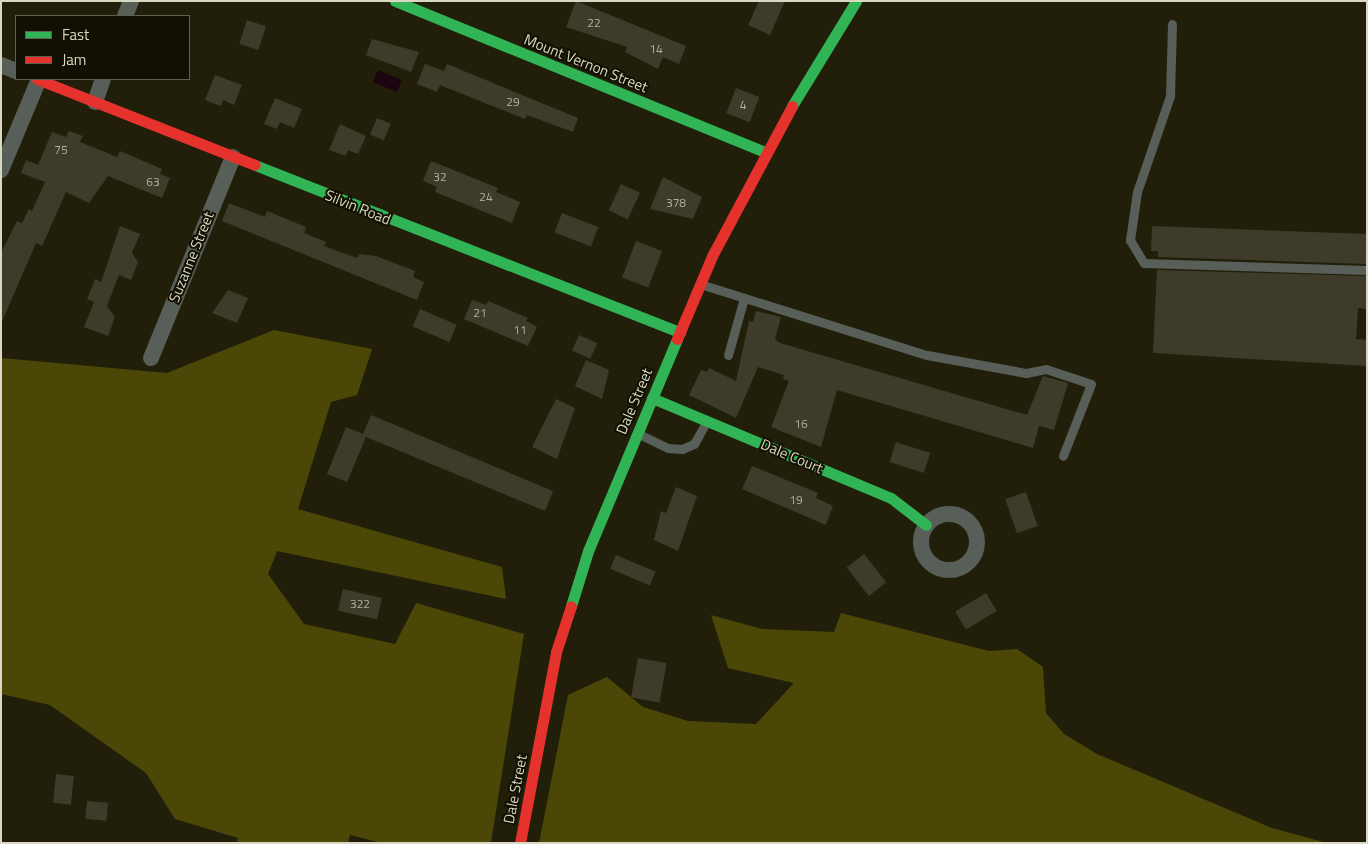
<!DOCTYPE html>
<style>
body{margin:0}
#map{position:relative;width:1368px;height:844px;overflow:hidden;background:#211f0a;font-family:"Titillium Web",sans-serif}
div>[style]{position:absolute}
[style*='--x']{left:calc(var(--x)*1px);top:calc(var(--y)*1px);width:calc(var(--w)*1px);rotate:calc(var(--a)*1deg)}
.forest>*{inset:0;background:#4b4807}
.water>*{inset:0;background:#1c0511;transform-origin:0 0}
.building>*{inset:0;background:#3f3b2a;transform-origin:0 0}
.lane>*{height:9px;margin:-4.5px;padding:0 4.5px;transform-origin:4.5px;border-radius:4.5px;background:#585e58}
.street>*{height:16px;margin:-8px;padding:0 8px;transform-origin:8px;border-radius:8px;background:#585e58}
.street>.ring{margin:-8px;padding:0;box-sizing:content-box;background:none;border:16px solid #585e58;border-radius:50%}
.fast>*{height:11px;margin:-5.5px;padding:0 5.5px;transform-origin:5.5px;border-radius:5.5px;background:#30b455}
.jam>*{height:11px;margin:-5.5px;padding:0 5.5px;transform-origin:5.5px;border-radius:5.5px;background:#e5322d}
span{translate:-50% -50%;white-space:nowrap;text-align:center;line-height:1.15;-webkit-text-stroke:4px #111002;paint-order:stroke}
.number-label{font-size:12px;color:#b2b19c}
.number-label span{-webkit-text-stroke-width:0}
.street-label{font-size:15px;color:#d9d8c2}
.frame{position:absolute;inset:0;border:2px solid #d9d8c2;pointer-events:none}
.legend{position:absolute;left:15px;top:15px;width:175px;height:65px;box-sizing:border-box;background:#111002;border:1px solid #61604f;margin:0;padding:6px 9px;list-style:none;font-size:15px;color:#d9d8c2}
.legend li{display:flex;align-items:center;gap:10px;height:25px}
.legend b{width:25px;border:1px solid #61604f}
</style>
<div id="map">
<div class="forest">
<i style="clip-path:polygon(274px 330px,372px 349px,357px 395px,331px 402px,298px 509px,502px 567px,506px 599px,277px 551px,268px 574px,304px 624px,395px 644px,416px 603px,524px 634px,491px 843px,382px 843px,350px 835px,348px 843px,237px 843px,238px 838px,175px 819px,146px 773px,50px 705px,1px 694px,1px 358px,167px 373px)"></i>
<i style="clip-path:polygon(841px 613px,989px 651px,1017px 649px,1043px 667px,1046px 713px,1064px 734px,1097px 754px,1272px 828px,1327px 843px,539px 843px,568px 695px,607px 677px,643px 707px,688px 721px,756px 724px,794px 683px,728px 668px,711px 615px,762px 629px,834px 632px)"></i>
</div>
<div class="water">
<i style="left:378px;top:70px;width:26px;height:13px;rotate:23deg"></i>
</div>
<div class="building">
<i style="clip-path:polygon(576px 1px,686px 46px,679px 64px,663px 57px,658px 69px,625px 52px,627px 47px,566px 27px)"></i>
<i style="clip-path:polygon(759px 1px,785px 1px,770px 35px,748px 25px)"></i>
<i style="left:247px;top:20px;width:20px;height:25px;rotate:18deg"></i>
<i style="clip-path:polygon(372px 39px,419px 52px,411px 72px,366px 55px)"></i>
<i style="clip-path:polygon(425px 64px,444px 71px,447px 64px,578px 118px,573px 132px,527px 115px,525px 119px,440px 85px,437px 92px,417px 84px)"></i>
<i style="clip-path:polygon(215px 75px,242px 85px,234px 105px,223px 100px,221px 106px,205px 100px)"></i>
<i style="left:736px;top:88px;width:25px;height:27px;rotate:21deg"></i>
<i style="clip-path:polygon(275px 98px,302px 109px,294px 128px,280px 122px,277px 129px,264px 124px)"></i>
<i style="left:377px;top:118px;width:15px;height:18px;rotate:23deg"></i>
<i style="clip-path:polygon(340px 124px,366px 136px,358px 154px,348px 150px,346px 156px,329px 150px)"></i>
<i style="clip-path:polygon(69px 131px,83px 136px,80px 142px,117px 157px,120px 151px,162px 169px,160px 174px,170px 178px,162px 198px,108px 176px,89px 203px,66px 192px,42px 246px,36px 243px,1px 324px,1px 253px,17px 221px,22px 223px,29px 209px,32px 211px,45px 182px,21px 173px,26px 160px,38px 165px,52px 132px,66px 137px)"></i>
<i style="clip-path:polygon(431px 161px,498px 188px,496px 192px,520px 202px,512px 223px,435px 192px,437px 187px,423px 181px)"></i>
<i style="clip-path:polygon(663px 177px,702px 197px,693px 219px,650px 209px)"></i>
<i style="left:621px;top:184px;width:21px;height:29px;rotate:25deg"></i>
<i style="clip-path:polygon(229px 203px,265px 217px,267px 211px,306px 227px,304px 233px,326px 242px,324px 246px,357px 258px,359px 254px,376px 256px,415px 271px,413px 277px,424px 282px,417px 300px,222px 221px)"></i>
<i style="left:562px;top:213px;width:39px;height:21px;rotate:21deg"></i>
<i style="clip-path:polygon(120px 226px,140px 234px,132px 253px,138px 262px,131px 280px,119px 275px,107px 306px,115px 317px,108px 336px,84px 327px,94px 302px,87px 299px,95px 279px,101px 282px)"></i>
<i style="clip-path:polygon(1152px 226px,1367px 234px,1367px 264px,1158px 257px,1158px 251px,1151px 251px)"></i>
<i style="left:636px;top:241px;width:28px;height:39px;rotate:21deg"></i>
<i style="clip-path:polygon(1157px 270px,1367px 276px,1367px 309px,1358px 308px,1356px 339px,1367px 340px,1367px 366px,1153px 353px)"></i>
<i style="clip-path:polygon(228px 290px,248px 298px,237px 323px,212px 313px)"></i>
<i style="clip-path:polygon(472px 300px,486px 305px,488px 301px,528px 318px,526px 321px,537px 327px,528px 346px,464px 319px)"></i>
<i style="left:420px;top:309px;width:40px;height:19px;rotate:23deg"></i>
<i style="clip-path:polygon(756px 311px,781px 317px,775px 339px,780px 343px,1027px 415px,1043px 376px,1068px 383px,1054px 430px,1039px 426px,1033px 448px,837px 390px,821px 447px,771px 427px,789px 381px,783px 379px,784px 375px,758px 367px,736px 418px,689px 395px,701px 370px,707px 372px,709px 368px,736px 381px,749px 321px,753px 322px)"></i>
<i style="left:579px;top:335px;width:20px;height:17px;rotate:24deg"></i>
<i style="clip-path:polygon(586px 360px,609px 370px,602px 399px,575px 386px)"></i>
<i style="clip-path:polygon(556px 399px,575px 408px,557px 459px,532px 447px)"></i>
<i style="clip-path:polygon(371px 415px,553px 491px,545px 511px,366px 437px,347px 482px,327px 474px,346px 427px,363px 434px)"></i>
<i style="left:896px;top:442px;width:36px;height:21px;rotate:18deg"></i>
<i style="clip-path:polygon(752px 466px,818px 493px,816px 498px,833px 506px,826px 525px,742px 489px)"></i>
<i style="clip-path:polygon(676px 487px,697px 496px,678px 551px,654px 540px,661px 511px,666px 513px)"></i>
<i style="left:1026px;top:492px;width:36px;height:22px;rotate:71deg"></i>
<i style="left:864px;top:554px;width:36px;height:22px;rotate:52deg"></i>
<i style="left:616px;top:555px;width:43px;height:15px;rotate:23deg"></i>
<i style="left:343px;top:589px;width:40px;height:22px;rotate:13deg"></i>
<i style="left:986px;top:593px;width:21px;height:36px;rotate:59deg"></i>
<i style="left:638px;top:658px;width:29px;height:40px;rotate:10deg"></i>
<i style="left:56px;top:774px;width:18px;height:29px;rotate:6deg"></i>
<i style="left:87px;top:801px;width:21px;height:18px;rotate:5deg"></i>
</div>
<div class="lane">
<i style="--x:1172;--y:24;--w:72;--a:91.6"></i>
<i style="--x:1170;--y:96;--w:102;--a:109"></i>
<i style="--x:1137;--y:192;--w:49;--a:98.3"></i>
<i style="--x:1130;--y:240;--w:27;--a:59"></i>
<i style="--x:1144;--y:263;--w:223;--a:1.8"></i>
<i style="--x:700;--y:284;--w:238;--a:17.4"></i>
<i style="--x:927;--y:355;--w:101;--a:10.3"></i>
<i style="--x:1026;--y:373;--w:20;--a:-11"></i>
<i style="--x:1046;--y:369;--w:47;--a:18.4"></i>
<i style="--x:1091;--y:384;--w:77;--a:111.3"></i>
<i style="--x:728;--y:355;--w:59;--a:-74.3"></i>
<i style="--x:639;--y:434;--w:32;--a:26"></i>
<i style="--x:668;--y:448;--w:14;--a:4"></i>
<i style="--x:682;--y:449;--w:13;--a:-23"></i>
<i style="--x:694;--y:444;--w:25;--a:-61"></i>
</div>
<div class="street">
<i style="--x:125;--y:16;--w:16;--a:-68"></i>
<i style="--x:1;--y:65;--w:16;--a:22"></i>
<i style="--x:95;--y:102;--w:24;--a:-71"></i>
<i style="--x:1;--y:170;--w:99;--a:-67.3"></i>
<i style="--x:151;--y:358;--w:217;--a:-67.8"></i>
<i class="ring" style="left:921px;top:514px;width:40px;height:40px"></i>
</div>
<div class="fast">
<i style="--x:395;--y:1;--w:400;--a:22.2"></i>
<i style="--x:792;--y:106;--w:123;--a:-58.6"></i>
<i style="--x:255;--y:165;--w:457;--a:21.5"></i>
<i style="--x:652;--y:398;--w:259;--a:22.7"></i>
<i style="--x:891;--y:498;--w:44;--a:37.6"></i>
<i style="--x:571;--y:606;--w:58;--a:-72.8"></i>
<i style="--x:588;--y:551;--w:230;--a:-67.2"></i>
</div>
<div class="jam">
<i style="--x:37;--y:79;--w:234;--a:21.5"></i>
<i style="--x:677;--y:339;--w:90;--a:-67.1"></i>
<i style="--x:712;--y:256;--w:170;--a:-61.9"></i>
<i style="--x:520;--y:843;--w:194;--a:-79.3"></i>
<i style="--x:556;--y:652;--w:48;--a:-71.9"></i>
</div>
<div class="number-label">
<span style="left:594px;top:23px">22</span>
<span style="left:656px;top:49px">14</span>
<span style="left:513px;top:102px">29</span>
<span style="left:743px;top:105px">4</span>
<span style="left:61px;top:150px">75</span>
<span style="left:440px;top:177px">32</span>
<span style="left:153px;top:182px">63</span>
<span style="left:486px;top:197px">24</span>
<span style="left:676px;top:203px">378</span>
<span style="left:480px;top:313px">21</span>
<span style="left:520px;top:330px">11</span>
<span style="left:801px;top:424px">16</span>
<span style="left:796px;top:500px">19</span>
<span style="left:360px;top:604px">322</span>
</div>
<div class="street-label">
<span style="left:586px;top:63px;rotate:22deg">Mount Vernon Street</span>
<span style="left:358px;top:207px;rotate:22deg">Silvin Road</span>
<span style="left:191px;top:257px;rotate:-68deg">Suzanne Street</span>
<span style="left:634px;top:401px;rotate:-67deg">Dale Street</span>
<span style="left:792px;top:456px;rotate:23deg">Dale Court</span>
<span style="left:515px;top:789px;rotate:-79deg">Dale Street</span>
</div>
<div class="frame"></div>
<ul class="legend">
<li><b style="height:6px;background:#30b455"></b>Fast</li>
<li><b style="height:6px;background:#e5322d"></b>Jam</li>
</ul>
</div>
